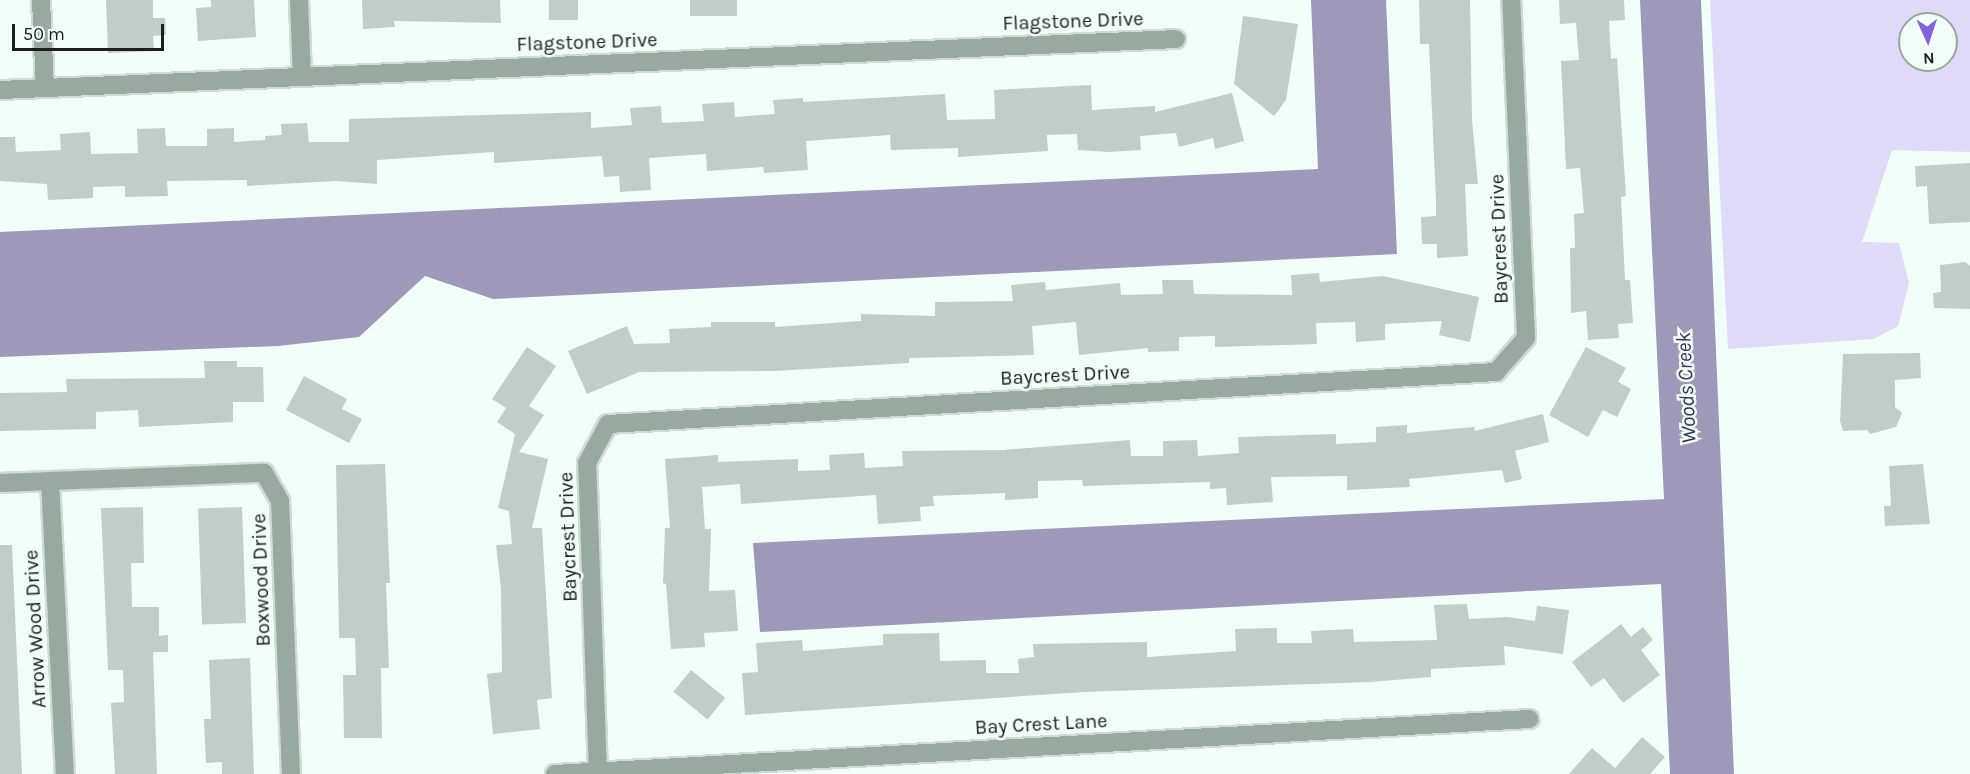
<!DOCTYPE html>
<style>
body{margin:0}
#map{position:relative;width:1970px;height:774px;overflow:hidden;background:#f2fef9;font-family:Karla,sans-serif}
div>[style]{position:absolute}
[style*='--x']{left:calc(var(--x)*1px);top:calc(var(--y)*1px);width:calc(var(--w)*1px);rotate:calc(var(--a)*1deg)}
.green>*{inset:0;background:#dedaf8}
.water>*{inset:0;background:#9e99b9}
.building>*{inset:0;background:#c1cdc8;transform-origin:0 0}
.roads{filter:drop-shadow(2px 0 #d0dad6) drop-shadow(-2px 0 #d0dad6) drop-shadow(0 2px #d0dad6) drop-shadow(0 -2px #d0dad6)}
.minor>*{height:18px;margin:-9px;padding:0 9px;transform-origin:9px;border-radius:9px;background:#98a9a2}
span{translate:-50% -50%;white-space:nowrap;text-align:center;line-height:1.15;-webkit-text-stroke:5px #f2fef9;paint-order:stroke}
.street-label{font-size:20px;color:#1b1f1d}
.water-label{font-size:21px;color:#3a305d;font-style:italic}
.north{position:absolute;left:1898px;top:12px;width:60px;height:60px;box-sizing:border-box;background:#f2fef9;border:2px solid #9ca5a1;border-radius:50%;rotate:177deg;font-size:16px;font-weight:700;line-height:24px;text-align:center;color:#1b1f1d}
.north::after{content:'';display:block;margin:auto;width:21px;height:27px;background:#8261dc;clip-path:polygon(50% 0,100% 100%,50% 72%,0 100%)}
.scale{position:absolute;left:12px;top:24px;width:152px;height:27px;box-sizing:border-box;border:3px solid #1b1f1d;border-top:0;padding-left:8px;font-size:18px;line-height:21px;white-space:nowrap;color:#1b1f1d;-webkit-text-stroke:4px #f2fef9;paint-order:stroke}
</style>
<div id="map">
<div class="green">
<i style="clip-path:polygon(evenodd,1710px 0,1970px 0,1970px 152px,1892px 150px,1862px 242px,1899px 243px,1909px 283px,1898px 326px,1874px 339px,1728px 349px,1710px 0,1910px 24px,1946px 24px,1946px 60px,1910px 60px,1910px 24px)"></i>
</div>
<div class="water">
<i style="clip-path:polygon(1311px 0,1386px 0,1397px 254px,493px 299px,425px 276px,359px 337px,278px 346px,0 357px,0 232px,1318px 169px)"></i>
<i style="clip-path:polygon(1640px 0,1701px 0,1734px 774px,1670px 774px,1661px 584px,760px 632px,753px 543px,1664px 499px)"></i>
</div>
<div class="building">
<i style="clip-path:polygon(106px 0,153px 0,153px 18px,165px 18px,166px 35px,153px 36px,154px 51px,108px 53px)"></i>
<i style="clip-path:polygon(211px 0,254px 0,256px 37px,198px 41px,196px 8px,211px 7px)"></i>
<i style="clip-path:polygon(362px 0,500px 0,501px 23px,394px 21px,395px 27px,363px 29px)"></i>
<i style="left:549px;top:0;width:29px;height:20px"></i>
<i style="left:690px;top:0;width:47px;height:16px"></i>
<i style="clip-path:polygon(1419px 0,1470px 0,1472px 120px,1478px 184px,1465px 184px,1468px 256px,1437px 258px,1437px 244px,1422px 244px,1421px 217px,1436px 216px,1436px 202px,1429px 44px,1420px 44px)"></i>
<i style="clip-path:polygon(1559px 0,1624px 0,1625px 20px,1609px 21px,1611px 59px,1617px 58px,1626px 196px,1621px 197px,1625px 280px,1630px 280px,1633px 323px,1618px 324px,1619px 338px,1588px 340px,1586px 311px,1571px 313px,1570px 248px,1575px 248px,1574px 214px,1584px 213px,1580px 168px,1566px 169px,1561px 61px,1579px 60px,1576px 23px,1560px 24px)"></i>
<i style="clip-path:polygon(1243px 16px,1298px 24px,1286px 100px,1274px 116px,1234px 84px)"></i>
<i style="clip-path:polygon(1091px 85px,1092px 110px,1155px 106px,1155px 112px,1232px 93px,1244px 141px,1215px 149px,1213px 138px,1179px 147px,1176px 133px,1140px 136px,1141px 150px,1108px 152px,1078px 150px,1077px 134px,1047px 135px,1048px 151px,958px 157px,958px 148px,891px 150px,890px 135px,806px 141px,808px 170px,764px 173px,763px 167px,707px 171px,706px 154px,649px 158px,651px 190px,620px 192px,619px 176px,604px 177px,602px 156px,494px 163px,494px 152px,377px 160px,377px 184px,336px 181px,247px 186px,247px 180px,167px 181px,168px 196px,125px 197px,125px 186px,93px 187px,93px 198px,48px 200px,47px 184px,0 181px,0 137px,15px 137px,16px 152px,61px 150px,60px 134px,90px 132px,91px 154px,138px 153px,137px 129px,165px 128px,166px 146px,207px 146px,207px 129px,234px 128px,234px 142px,265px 140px,265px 136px,282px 135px,281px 124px,307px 123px,309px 142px,349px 142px,349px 119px,591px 112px,591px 128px,632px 125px,630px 108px,661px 106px,662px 123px,704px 121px,702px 104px,734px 102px,735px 117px,775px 114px,773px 100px,803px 98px,803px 102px,945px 94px,947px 120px,995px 119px,994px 90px)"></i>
<i style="clip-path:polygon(1970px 163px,1970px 222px,1929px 224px,1927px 186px,1916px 187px,1915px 166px)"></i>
<i style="clip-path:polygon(1965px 262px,1970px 266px,1970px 309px,1934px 308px,1933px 293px,1941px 292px,1940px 265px)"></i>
<i style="clip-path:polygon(1319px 273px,1320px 282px,1383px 276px,1479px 297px,1470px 342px,1439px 335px,1442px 321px,1385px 324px,1385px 340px,1356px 342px,1355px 322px,1316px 323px,1317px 344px,1215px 347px,1215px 336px,1179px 337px,1179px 351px,1148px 352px,1148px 348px,1079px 355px,1076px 322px,1032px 326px,1034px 355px,909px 358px,909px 363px,774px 371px,639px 372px,587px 394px,568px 351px,627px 326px,634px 344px,670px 343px,669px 329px,711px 327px,711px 322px,775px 322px,775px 327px,861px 321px,861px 314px,935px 316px,935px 302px,1013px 301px,1011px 285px,1045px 282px,1046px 290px,1120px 283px,1121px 295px,1163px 294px,1162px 280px,1193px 280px,1194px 294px,1292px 295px,1291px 275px)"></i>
<i style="clip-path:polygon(527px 347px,556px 366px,529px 406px,544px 415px,519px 452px,548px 459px,532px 528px,542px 528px,552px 698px,537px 700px,540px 729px,493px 734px,487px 674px,502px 672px,501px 588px,496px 545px,512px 544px,509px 511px,498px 508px,515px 434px,497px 422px,506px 408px,492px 399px)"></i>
<i style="clip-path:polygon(1586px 347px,1626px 368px,1618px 382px,1631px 389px,1617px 417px,1603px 410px,1588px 437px,1549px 415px)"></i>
<i style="clip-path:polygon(1920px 353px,1921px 378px,1895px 380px,1895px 407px,1902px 413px,1896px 427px,1870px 434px,1867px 430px,1843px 431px,1840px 421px,1843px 354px)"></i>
<i style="clip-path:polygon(204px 361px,237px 361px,237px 367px,263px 367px,264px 402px,233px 402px,233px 422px,139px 427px,138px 410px,96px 412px,96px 429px,0 431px,0 393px,67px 392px,66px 379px,205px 378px)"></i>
<i style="clip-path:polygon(304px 376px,347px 399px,342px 409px,362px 419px,349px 443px,286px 410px)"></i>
<i style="clip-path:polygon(1543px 414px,1549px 442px,1515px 451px,1522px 479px,1505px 483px,1502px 470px,1409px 479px,1410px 487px,1347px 490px,1347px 476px,1271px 477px,1273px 502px,1227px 505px,1226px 488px,1210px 489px,1210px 482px,1083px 486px,1082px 480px,1038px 481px,1038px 498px,1005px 500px,1005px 493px,933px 496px,934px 506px,920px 507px,921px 521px,878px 524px,876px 495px,741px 504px,740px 484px,702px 487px,705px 529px,711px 529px,709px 591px,735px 590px,738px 631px,704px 633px,705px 647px,671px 649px,666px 584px,663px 583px,665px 528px,670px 528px,665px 459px,718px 455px,718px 462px,798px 459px,798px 471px,830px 470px,829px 455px,864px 453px,865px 468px,903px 466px,902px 451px,1003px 450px,1130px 440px,1131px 456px,1163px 456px,1163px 441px,1197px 440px,1198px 456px,1239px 453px,1238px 437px,1336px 434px,1336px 444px,1376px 442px,1376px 427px,1407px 425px,1407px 433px,1474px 427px,1475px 431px)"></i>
<i style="clip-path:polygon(385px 464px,390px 583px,386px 583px,389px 668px,381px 668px,382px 738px,344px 738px,343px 675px,356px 675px,355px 638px,339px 638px,336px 465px)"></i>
<i style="clip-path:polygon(1923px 464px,1930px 524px,1885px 526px,1884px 506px,1891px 506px,1889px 466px)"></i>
<i style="clip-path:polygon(143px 507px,144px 563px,131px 563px,132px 607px,159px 607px,159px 636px,168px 635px,168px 652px,153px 652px,157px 774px,115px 774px,111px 703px,124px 702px,123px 670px,108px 670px,101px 508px)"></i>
<i style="left:242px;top:507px;width:116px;height:44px;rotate:88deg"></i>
<i style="clip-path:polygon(0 545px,12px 545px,22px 774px,0 774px)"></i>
<i style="clip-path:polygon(1467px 604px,1469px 619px,1507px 617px,1535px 621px,1537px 606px,1569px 610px,1563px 654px,1504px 646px,1505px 665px,1431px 669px,1431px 677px,1370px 682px,1084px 692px,745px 715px,742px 673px,758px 672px,756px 643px,802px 640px,803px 651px,883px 645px,883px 634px,939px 633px,940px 661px,986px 660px,986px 673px,1019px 673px,1018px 659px,1034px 657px,1033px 644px,1147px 642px,1147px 657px,1236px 651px,1235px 629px,1277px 628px,1277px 643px,1312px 643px,1311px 631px,1353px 629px,1354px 642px,1437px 640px,1434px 605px)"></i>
<i style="clip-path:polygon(1621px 624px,1631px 637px,1643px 627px,1653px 640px,1641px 650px,1660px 675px,1623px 703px,1604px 678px,1591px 687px,1572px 662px)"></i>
<i style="clip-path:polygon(250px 658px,254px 774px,222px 774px,222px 762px,206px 763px,204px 719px,211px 719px,209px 660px)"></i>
<i style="left:691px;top:670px;width:44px;height:28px;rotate:39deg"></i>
<i style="clip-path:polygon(1642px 737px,1665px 757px,1650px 774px,1569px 774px,1592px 748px,1615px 768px)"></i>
</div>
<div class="roads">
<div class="minor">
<i style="--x:41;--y:0;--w:88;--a:87.4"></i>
<i style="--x:299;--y:0;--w:77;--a:87.8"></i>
<i style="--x:0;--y:90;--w:1177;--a:-2.48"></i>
<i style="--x:50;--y:481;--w:293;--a:87.1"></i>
<i style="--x:0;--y:483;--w:264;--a:-2.2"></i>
<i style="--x:264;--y:473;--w:32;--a:60"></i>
<i style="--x:280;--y:501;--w:273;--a:87.7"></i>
<i style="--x:555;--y:774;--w:976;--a:-3.23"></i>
<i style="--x:598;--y:774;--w:311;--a:-92"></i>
<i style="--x:587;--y:463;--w:44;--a:-61.7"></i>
<i style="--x:608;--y:424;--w:890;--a:-3.35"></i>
<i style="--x:1496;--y:372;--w:45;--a:-48.6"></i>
<i style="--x:1526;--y:338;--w:338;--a:-92.5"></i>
</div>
</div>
<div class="street-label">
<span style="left:1073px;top:21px;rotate:-2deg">Flagstone Drive</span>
<span style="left:587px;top:42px;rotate:-2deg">Flagstone Drive</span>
<span style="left:1499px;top:239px;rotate:-92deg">Baycrest Drive</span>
<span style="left:1065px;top:375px;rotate:-3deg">Baycrest Drive</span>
<span style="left:568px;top:537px;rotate:-92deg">Baycrest Drive</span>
<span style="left:261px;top:580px;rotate:-92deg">Boxwood Drive</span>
<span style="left:35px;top:629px;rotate:-93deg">Arrow Wood Drive</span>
<span style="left:1041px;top:724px;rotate:-3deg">Bay Crest Lane</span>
</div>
<div class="water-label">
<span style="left:1686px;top:388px;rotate:-93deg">Woods Creek</span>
</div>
<div class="north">N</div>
<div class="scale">50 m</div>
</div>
